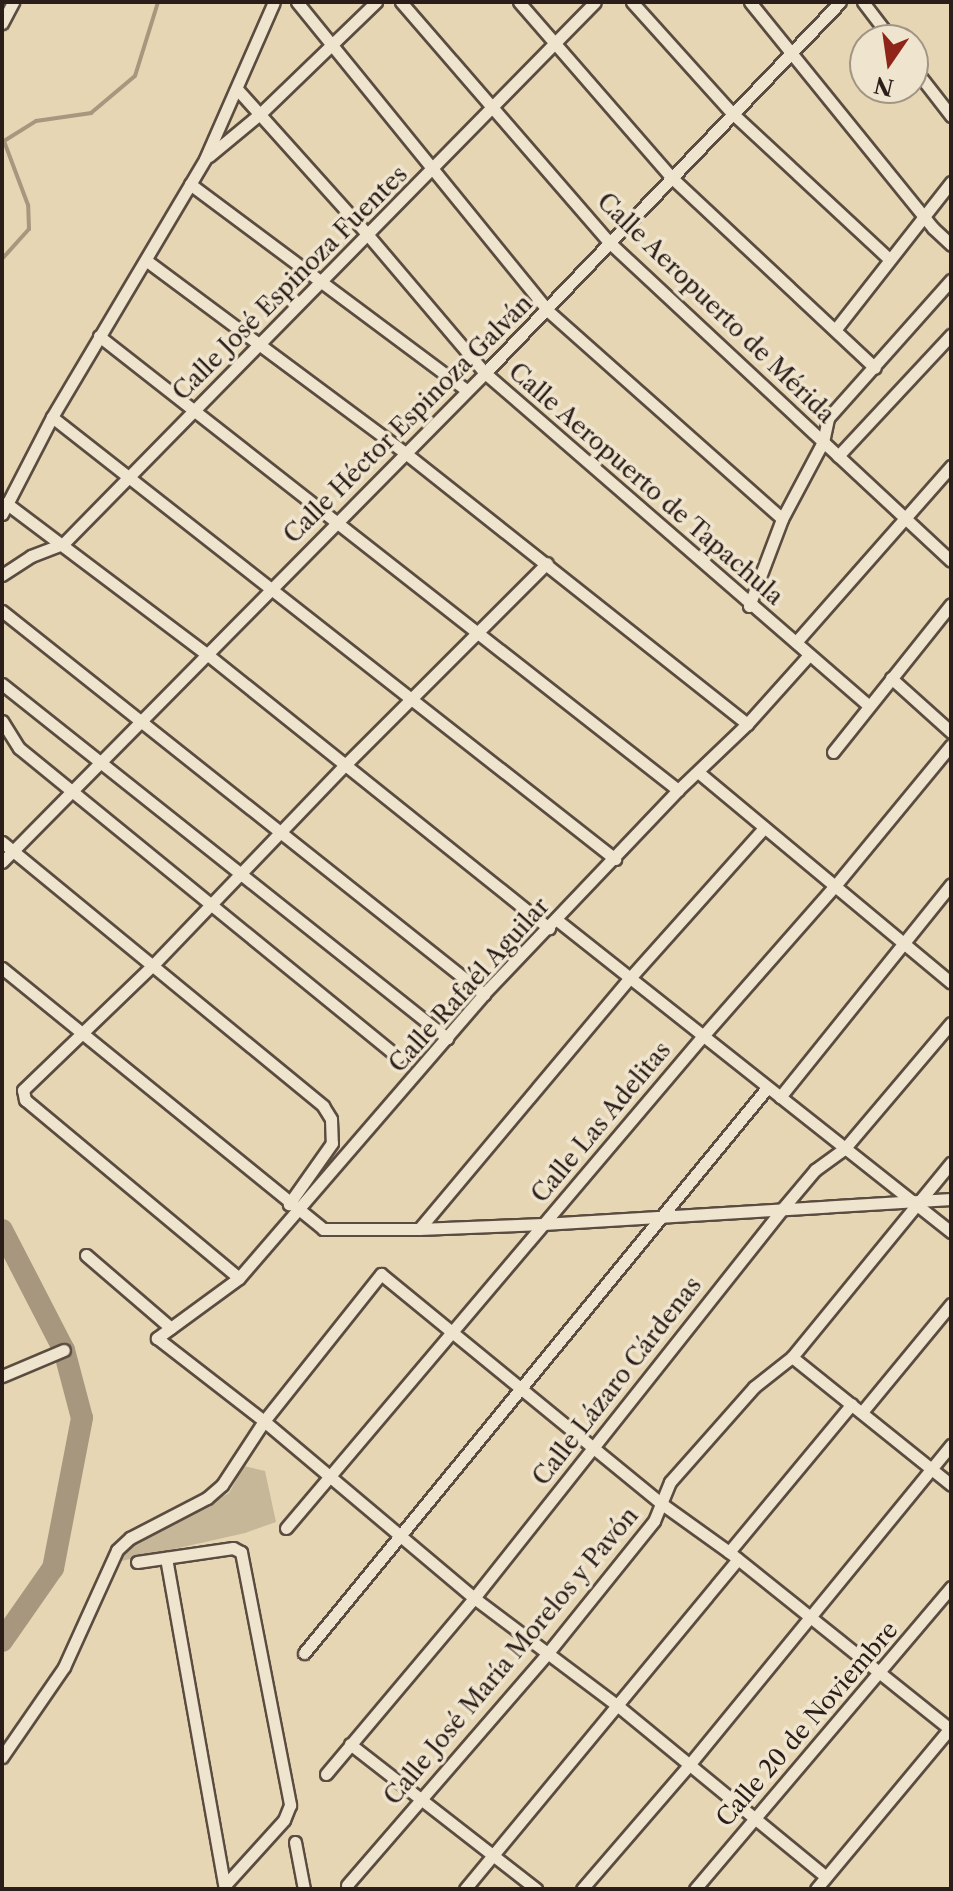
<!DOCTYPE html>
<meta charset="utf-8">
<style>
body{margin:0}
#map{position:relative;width:953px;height:1891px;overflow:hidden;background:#e7d6b3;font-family:"Libre Caslon Text",serif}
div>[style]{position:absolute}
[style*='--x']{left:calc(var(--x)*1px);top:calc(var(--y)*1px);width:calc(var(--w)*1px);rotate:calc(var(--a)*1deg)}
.green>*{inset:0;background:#c7b799}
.stream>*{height:4px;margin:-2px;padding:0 2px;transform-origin:2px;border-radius:2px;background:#a7977f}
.river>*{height:22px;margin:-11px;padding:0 11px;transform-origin:11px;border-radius:11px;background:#a7977f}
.roads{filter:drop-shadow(2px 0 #5a4c40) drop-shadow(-2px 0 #5a4c40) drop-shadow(0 2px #5a4c40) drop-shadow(0 -2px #5a4c40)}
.minor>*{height:11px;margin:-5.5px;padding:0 5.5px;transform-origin:5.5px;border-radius:5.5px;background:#efe4ce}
span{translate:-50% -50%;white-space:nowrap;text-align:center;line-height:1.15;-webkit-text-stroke:7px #efe4ce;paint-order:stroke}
.street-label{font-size:24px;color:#2b1e1a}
.frame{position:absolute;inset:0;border:4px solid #2b1e1a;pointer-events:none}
.north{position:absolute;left:849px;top:24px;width:80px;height:80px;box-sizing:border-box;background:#efe4ce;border:2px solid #a19586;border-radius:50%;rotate:193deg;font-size:22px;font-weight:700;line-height:32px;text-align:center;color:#2b1e1a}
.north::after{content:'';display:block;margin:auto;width:28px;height:36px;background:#8f2418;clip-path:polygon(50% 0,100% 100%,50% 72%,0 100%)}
</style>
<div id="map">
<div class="green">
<i style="clip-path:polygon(244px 1466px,265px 1471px,276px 1522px,245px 1533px,117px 1562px,119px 1551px,229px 1493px)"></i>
</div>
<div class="stream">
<i style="--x:2;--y:259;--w:40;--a:-48"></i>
<i style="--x:29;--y:229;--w:24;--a:-92"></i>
<i style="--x:28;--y:205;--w:68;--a:-110.6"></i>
<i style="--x:4;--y:141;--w:38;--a:-32"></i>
<i style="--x:36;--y:121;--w:56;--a:-8.3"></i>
<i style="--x:91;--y:113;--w:57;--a:-40.1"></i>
<i style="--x:135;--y:76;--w:77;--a:-72.7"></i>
</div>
<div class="river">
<i style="--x:2;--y:1230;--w:135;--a:62.7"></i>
<i style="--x:64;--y:1350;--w:70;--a:75.2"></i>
<i style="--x:82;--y:1418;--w:153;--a:100.9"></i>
<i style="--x:53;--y:1568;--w:89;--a:124.9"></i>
</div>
<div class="roads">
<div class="minor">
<i style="--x:297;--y:2;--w:397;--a:50.9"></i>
<i style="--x:547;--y:310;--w:314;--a:41.6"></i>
<i style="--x:401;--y:2;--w:319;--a:49.1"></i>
<i style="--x:610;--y:243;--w:466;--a:43"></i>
<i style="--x:519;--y:2;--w:232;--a:49"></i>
<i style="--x:671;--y:177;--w:279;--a:43.1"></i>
<i style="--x:632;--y:2;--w:149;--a:48"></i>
<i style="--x:732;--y:113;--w:214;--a:42.9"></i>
<i style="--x:750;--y:2;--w:291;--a:51"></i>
<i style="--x:933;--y:228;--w:25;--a:43"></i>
<i style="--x:863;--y:2;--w:48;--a:52.7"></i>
<i style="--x:2;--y:23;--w:24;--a:-62"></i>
<i style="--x:913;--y:67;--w:62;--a:52.2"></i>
<i style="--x:237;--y:89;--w:195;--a:48.1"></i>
<i style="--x:367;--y:234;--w:182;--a:49.7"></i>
<i style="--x:485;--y:373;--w:507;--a:40.92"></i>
<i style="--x:209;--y:156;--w:67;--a:-39.6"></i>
<i style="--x:261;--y:113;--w:160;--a:-44"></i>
<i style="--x:190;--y:184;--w:344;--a:36.7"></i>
<i style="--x:147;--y:261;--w:320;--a:36.6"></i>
<i style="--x:404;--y:452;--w:438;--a:38.4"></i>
<i style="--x:835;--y:330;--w:188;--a:-51.9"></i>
<i style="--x:99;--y:336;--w:736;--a:38.1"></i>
<i style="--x:52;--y:417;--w:716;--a:38.13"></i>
<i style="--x:838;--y:456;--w:166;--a:-47"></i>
<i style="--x:6;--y:503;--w:253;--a:37"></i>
<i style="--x:208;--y:655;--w:437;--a:38.7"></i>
<i style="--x:2;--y:514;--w:109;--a:-62.7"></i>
<i style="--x:52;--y:417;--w:300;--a:-59.3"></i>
<i style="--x:205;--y:159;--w:171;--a:-66.3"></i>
<i style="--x:2;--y:575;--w:35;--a:-33"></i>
<i style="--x:31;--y:556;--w:34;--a:-21"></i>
<i style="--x:63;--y:544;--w:759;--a:-45.53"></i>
<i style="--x:749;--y:606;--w:93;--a:-69.2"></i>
<i style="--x:782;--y:519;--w:87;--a:-62"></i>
<i style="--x:823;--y:442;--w:25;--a:-78"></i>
<i style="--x:828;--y:418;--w:185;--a:-48.3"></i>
<i style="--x:2;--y:611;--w:616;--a:38.47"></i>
<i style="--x:796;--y:642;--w:235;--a:-48.6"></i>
<i style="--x:809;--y:655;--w:93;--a:131.9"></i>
<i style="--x:747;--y:724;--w:95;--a:136.3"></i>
<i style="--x:678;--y:790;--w:282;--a:133.6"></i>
<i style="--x:484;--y:994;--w:375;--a:130.8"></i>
<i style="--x:239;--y:1278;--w:102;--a:143.8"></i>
<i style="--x:157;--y:1338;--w:135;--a:37.8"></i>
<i style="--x:264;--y:1421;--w:275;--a:40.1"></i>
<i style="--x:474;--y:1598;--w:180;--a:36.9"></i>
<i style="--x:618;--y:1706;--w:269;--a:39.4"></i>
<i style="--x:891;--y:678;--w:81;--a:42"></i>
<i style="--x:2;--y:684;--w:569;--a:38.5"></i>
<i style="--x:2;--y:721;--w:32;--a:58"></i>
<i style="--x:19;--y:748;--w:489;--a:39.2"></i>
<i style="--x:833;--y:752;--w:189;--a:-51.4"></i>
<i style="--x:698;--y:772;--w:329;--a:39.8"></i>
<i style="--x:2;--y:842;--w:416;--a:39.4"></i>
<i style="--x:323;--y:1106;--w:15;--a:58"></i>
<i style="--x:331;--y:1119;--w:24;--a:88"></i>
<i style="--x:332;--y:1143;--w:75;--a:125.2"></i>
<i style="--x:2;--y:862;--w:687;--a:-45.35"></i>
<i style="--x:485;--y:373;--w:513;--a:-46.26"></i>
<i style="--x:557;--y:920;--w:503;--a:38.37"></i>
<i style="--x:2;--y:968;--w:414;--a:39.1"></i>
<i style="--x:323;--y:1229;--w:96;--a:0"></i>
<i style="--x:419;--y:1229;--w:124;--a:-2.3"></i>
<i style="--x:543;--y:1224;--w:409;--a:-3.5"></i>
<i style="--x:780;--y:1097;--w:273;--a:-51.2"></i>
<i style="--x:419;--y:1229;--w:326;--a:-50"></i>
<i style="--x:629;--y:979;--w:203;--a:-48.2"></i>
<i style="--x:86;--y:1255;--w:112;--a:40.7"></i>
<i style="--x:239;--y:1278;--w:278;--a:-140.2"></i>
<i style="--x:25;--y:1100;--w:10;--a:-101"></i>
<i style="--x:23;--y:1090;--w:179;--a:-43.9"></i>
<i style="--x:152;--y:966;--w:280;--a:-46.2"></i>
<i style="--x:346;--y:764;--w:284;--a:-45"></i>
<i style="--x:792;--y:1357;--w:204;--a:38.8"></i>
<i style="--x:2;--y:1376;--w:67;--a:-22.8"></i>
<i style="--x:862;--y:1412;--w:140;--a:-50.5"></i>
<i style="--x:286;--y:1528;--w:644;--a:-49.73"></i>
<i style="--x:702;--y:1037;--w:200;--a:-48.7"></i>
<i style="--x:834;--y:887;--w:184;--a:-50.5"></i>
<i style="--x:729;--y:1552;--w:192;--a:-50.3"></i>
<i style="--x:166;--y:1558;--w:335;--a:79.9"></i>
<i style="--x:137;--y:1562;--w:97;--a:-8.3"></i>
<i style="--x:233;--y:1548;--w:9;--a:27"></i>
<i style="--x:241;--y:1552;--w:258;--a:79"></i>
<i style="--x:290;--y:1805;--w:16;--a:112"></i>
<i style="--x:284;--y:1820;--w:88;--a:132.2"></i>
<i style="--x:304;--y:1653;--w:730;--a:-50.67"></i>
<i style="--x:350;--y:1744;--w:236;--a:37.9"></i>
<i style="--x:2;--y:1757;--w:109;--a:-55.4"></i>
<i style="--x:64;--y:1667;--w:128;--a:-65.6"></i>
<i style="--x:117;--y:1550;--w:18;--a:-43"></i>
<i style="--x:130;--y:1538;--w:87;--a:-27.5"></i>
<i style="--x:207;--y:1498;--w:20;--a:-41"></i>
<i style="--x:222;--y:1485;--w:77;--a:-56.7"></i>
<i style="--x:264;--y:1421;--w:188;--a:-51.5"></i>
<i style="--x:381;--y:1274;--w:363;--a:39.3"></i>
<i style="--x:662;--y:1504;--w:82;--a:35.6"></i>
<i style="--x:729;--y:1552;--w:283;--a:38.7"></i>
<i style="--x:326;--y:1774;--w:230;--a:-49.9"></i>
<i style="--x:474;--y:1598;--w:498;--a:-51.6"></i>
<i style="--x:783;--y:1208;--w:50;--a:-49.9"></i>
<i style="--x:815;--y:1170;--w:37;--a:-36"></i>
<i style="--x:845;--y:1148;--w:164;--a:-49.7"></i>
<i style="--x:295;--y:1842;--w:48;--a:79.2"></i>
<i style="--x:347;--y:1885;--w:306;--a:-49.1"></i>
<i style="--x:547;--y:1654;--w:171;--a:-51.2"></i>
<i style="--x:654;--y:1521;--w:42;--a:-67.7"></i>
<i style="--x:670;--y:1482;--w:127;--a:-48.5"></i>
<i style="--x:754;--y:1387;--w:48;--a:-38.3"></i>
<i style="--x:792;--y:1357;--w:251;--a:-50.7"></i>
<i style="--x:465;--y:1889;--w:428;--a:-50.4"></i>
<i style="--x:582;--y:1889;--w:164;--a:-49.2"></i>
<i style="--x:689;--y:1765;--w:414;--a:-50.7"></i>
<i style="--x:695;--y:1889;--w:396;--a:-49.7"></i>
<i style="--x:816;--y:1889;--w:211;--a:-50.2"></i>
</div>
</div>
<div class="street-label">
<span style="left:290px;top:283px;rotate:-45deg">Calle José Espinoza Fuentes</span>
<span style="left:716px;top:308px;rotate:44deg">Calle Aeropuerto de Mérida</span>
<span style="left:408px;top:419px;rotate:-45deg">Calle Héctor Espinoza Galván</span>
<span style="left:646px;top:484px;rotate:41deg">Calle Aeropuerto de Tapachula</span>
<span style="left:469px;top:985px;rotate:-48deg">Calle Rafaél Aguilar</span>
<span style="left:601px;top:1122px;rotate:-50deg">Calle Las Adelitas</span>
<span style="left:617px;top:1381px;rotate:-52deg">Calle Lázaro Cárdenas</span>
<span style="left:511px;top:1656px;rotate:-50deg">Calle José María Morelos y Pavón</span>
<span style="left:807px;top:1724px;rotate:-49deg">Calle 20 de Noviembre</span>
</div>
<div class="frame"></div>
<div class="north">N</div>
</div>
